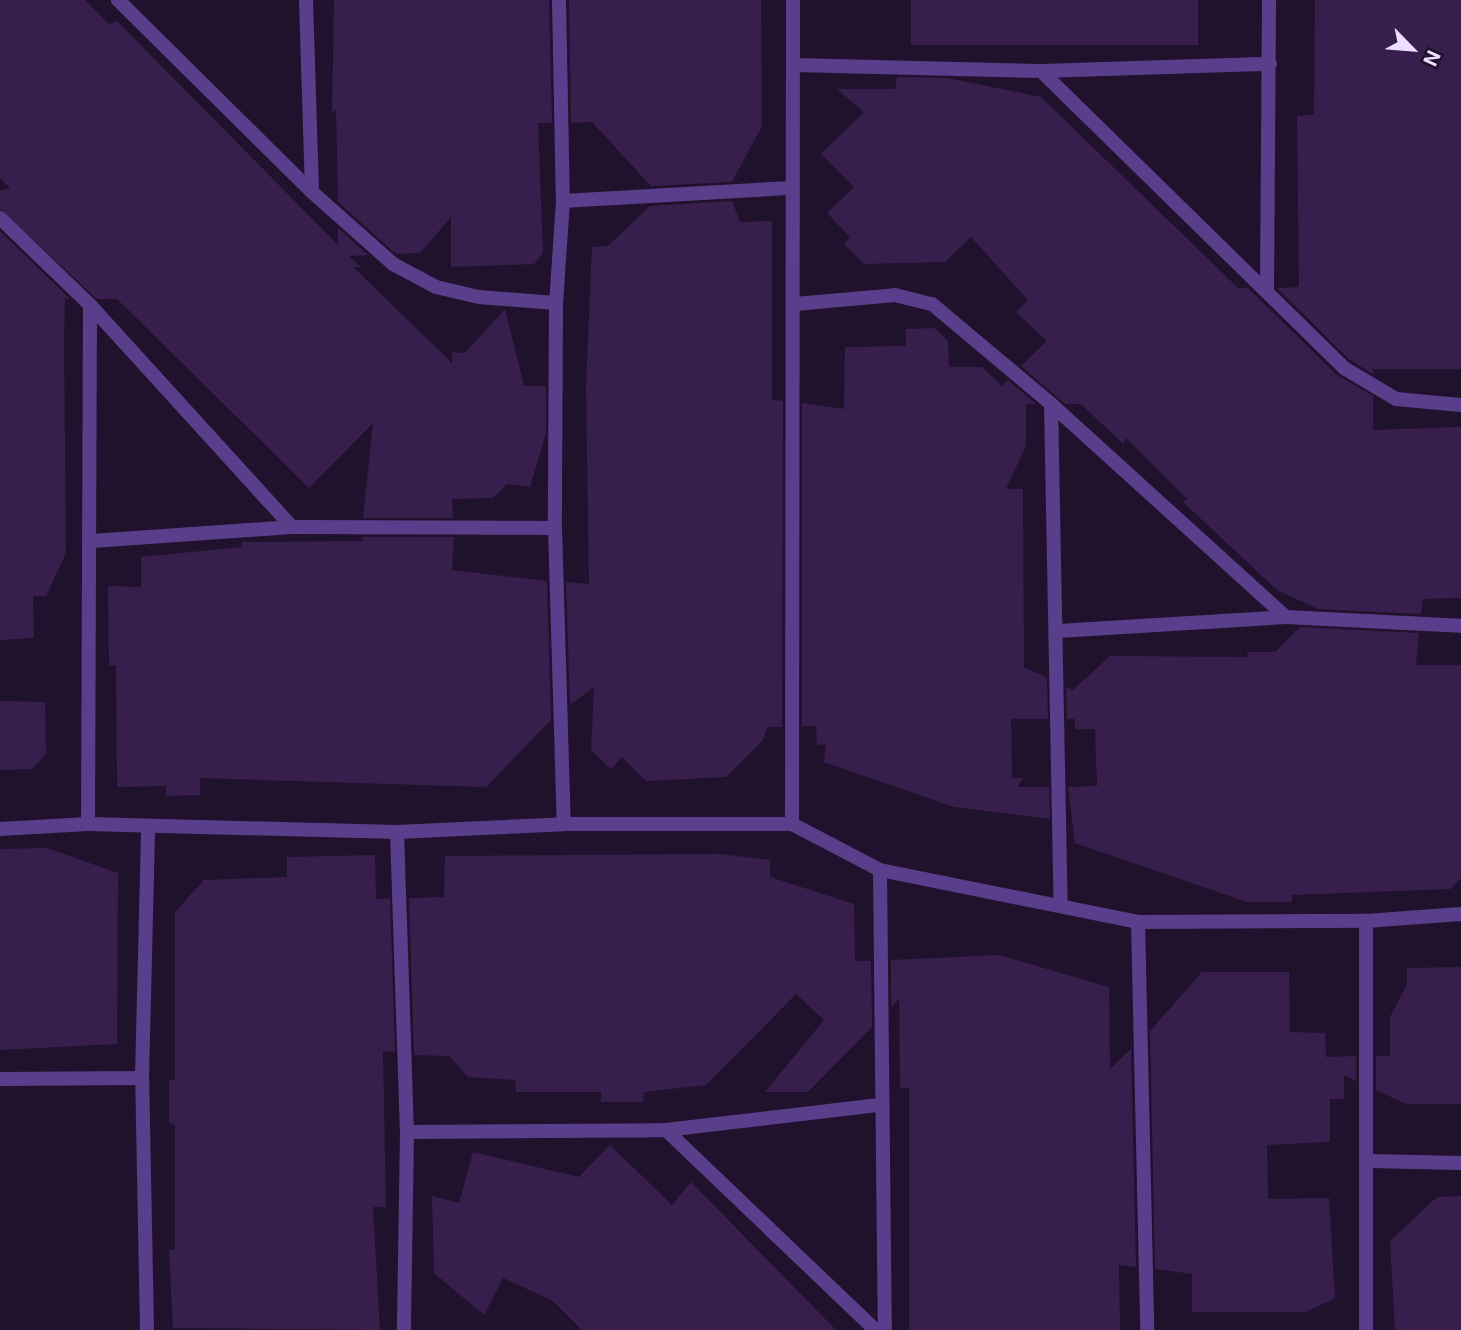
<!DOCTYPE html>
<style>
body{margin:0}
#map{position:relative;width:1461px;height:1330px;overflow:hidden;background:#20122c;font-family:Inter,sans-serif}
div>[style]{position:absolute}
[style*='--x']{left:calc(var(--x)*1px);top:calc(var(--y)*1px);width:calc(var(--w)*1px);rotate:calc(var(--a)*1deg)}
.building>*{inset:0;background:#381e4d;transform-origin:0 0}
.street>*{height:14px;margin:-7px;padding:0 7px;transform-origin:7px;border-radius:7px;background:#5b3e8b}
span{translate:-50% -50%;white-space:nowrap;text-align:center;line-height:1.15;-webkit-text-stroke:6px #20122c;paint-order:stroke}
.north{position:absolute;left:1377px;top:14px;width:70px;height:70px;-webkit-text-stroke:5px #20122c;paint-order:stroke;rotate:115deg;font-size:19px;font-weight:700;line-height:28px;text-align:center;color:#eddeff}
.north::after{content:'';display:block;margin:auto;width:24px;height:32px;background:#eddeff;clip-path:polygon(50% 0,100% 100%,50% 72%,0 100%)}
</style>
<div id="map">
<div class="building">
<i style="clip-path:polygon(0 0,85px 0,109px 24px,117px 21px,338px 245px,338px 228px,368px 255px,349px 256px,361px 267px,353px 267px,452px 363px,452px 352px,465px 353px,505px 309px,524px 386px,546px 386px,546px 433px,530px 487px,507px 484px,493px 498px,452px 499px,453px 518px,363px 518px,373px 423px,309px 488px,117px 299px,97px 299px,0 209px,0 191px,10px 188px,0 178px)"></i>
<i style="clip-path:polygon(334px 0,549px 0,552px 123px,538px 123px,543px 253px,534px 264px,451px 267px,451px 217px,420px 253px,396px 254px,338px 202px,336px 109px,332px 113px)"></i>
<i style="clip-path:polygon(569px 0,761px 0,762px 126px,732px 182px,651px 186px,592px 122px,571px 123px)"></i>
<i style="left:911px;top:0;width:287px;height:45px"></i>
<i style="clip-path:polygon(1315px 0,1461px 0,1461px 369px,1373px 369px,1373px 374px,1350px 360px,1277px 288px,1299px 287px,1297px 116px,1314px 114px)"></i>
<i style="clip-path:polygon(897px 77px,947px 78px,1041px 97px,1238px 288px,1248px 288px,1337px 375px,1373px 396px,1373px 430px,1461px 427px,1461px 598px,1423px 599px,1421px 614px,1318px 609px,1277px 590px,1183px 502px,1187px 499px,1126px 438px,1123px 444px,1081px 404px,1065px 404px,1021px 366px,1047px 341px,1016px 312px,1028px 300px,971px 237px,945px 262px,864px 264px,844px 244px,850px 237px,827px 213px,854px 187px,821px 154px,864px 112px,837px 89px,895px 89px)"></i>
<i style="clip-path:polygon(732px 201px,740px 222px,772px 221px,772px 400px,783px 401px,782px 727px,767px 727px,763px 740px,726px 777px,646px 781px,622px 757px,611px 769px,591px 750px,594px 687px,570px 705px,566px 582px,589px 584px,586px 386px,592px 247px,608px 246px,650px 206px)"></i>
<i style="clip-path:polygon(0 231px,70px 299px,65px 299px,64px 341px,66px 553px,46px 596px,33px 596px,34px 638px,0 640px)"></i>
<i style="clip-path:polygon(934px 328px,948px 341px,949px 367px,982px 367px,1002px 386px,1008px 380px,1036px 404px,1026px 404px,1026px 446px,1006px 489px,1023px 489px,1024px 667px,1047px 678px,1048px 719px,1011px 719px,1012px 778px,1023px 778px,1018px 787px,1049px 787px,1050px 819px,954px 807px,824px 762px,826px 744px,817px 745px,816px 726px,802px 726px,802px 403px,844px 409px,845px 347px,906px 346px,906px 329px)"></i>
<i style="clip-path:polygon(361px 537px,454px 537px,452px 570px,547px 581px,551px 720px,486px 787px,200px 778px,200px 795px,166px 796px,166px 786px,117px 787px,116px 665px,109px 666px,108px 586px,141px 587px,141px 557px,242px 547px,242px 542px,365px 541px)"></i>
<i style="clip-path:polygon(1300px 627px,1419px 633px,1416px 665px,1461px 665px,1461px 878px,1450px 889px,1292px 895px,1292px 902px,1247px 902px,1075px 843px,1068px 787px,1097px 786px,1095px 729px,1075px 729px,1075px 719px,1067px 719px,1066px 687px,1073px 690px,1110px 656px,1248px 657px,1247px 652px,1275px 652px)"></i>
<i style="clip-path:polygon(0 701px,45px 702px,46px 754px,32px 769px,0 770px)"></i>
<i style="clip-path:polygon(47px 848px,118px 873px,117px 1044px,0 1050px,0 849px)"></i>
<i style="clip-path:polygon(719px 854px,770px 860px,770px 877px,854px 904px,855px 961px,871px 961px,872px 1027px,808px 1092px,765px 1092px,824px 1020px,796px 994px,706px 1085px,644px 1092px,643px 1102px,601px 1102px,601px 1092px,516px 1092px,515px 1080px,468px 1077px,449px 1056px,414px 1055px,409px 898px,444px 897px,445px 856px)"></i>
<i style="clip-path:polygon(375px 855px,376px 899px,390px 898px,395px 1052px,383px 1051px,386px 1207px,373px 1207px,380px 1330px,173px 1328px,169px 1250px,175px 1250px,175px 1125px,169px 1122px,169px 1079px,175px 1081px,175px 912px,204px 880px,287px 877px,287px 857px)"></i>
<i style="clip-path:polygon(999px 955px,1109px 987px,1110px 1069px,1131px 1049px,1136px 1267px,1119px 1265px,1120px 1330px,909px 1330px,909px 1088px,900px 1088px,899px 999px,891px 1007px,891px 960px)"></i>
<i style="clip-path:polygon(1461px 967px,1461px 1104px,1406px 1104px,1376px 1090px,1376px 1056px,1390px 1056px,1390px 1017px,1407px 984px,1407px 968px)"></i>
<i style="clip-path:polygon(1202px 972px,1289px 972px,1290px 1032px,1325px 1033px,1326px 1057px,1356px 1056px,1356px 1081px,1344px 1075px,1344px 1099px,1330px 1099px,1330px 1142px,1267px 1145px,1268px 1199px,1329px 1198px,1335px 1298px,1306px 1312px,1192px 1312px,1192px 1274px,1155px 1269px,1150px 1031px)"></i>
<i style="clip-path:polygon(610px 1145px,672px 1205px,691px 1182px,836px 1330px,582px 1330px,553px 1301px,503px 1278px,484px 1315px,434px 1273px,432px 1196px,459px 1203px,473px 1152px,579px 1177px)"></i>
<i style="clip-path:polygon(1461px 1196px,1461px 1330px,1395px 1330px,1390px 1241px,1437px 1197px)"></i>
</div>
<div class="street">
<i style="--x:118;--y:0;--w:273;--a:44.7"></i>
<i style="--x:312;--y:192;--w:108;--a:41.6"></i>
<i style="--x:393;--y:264;--w:49;--a:28.1"></i>
<i style="--x:436;--y:287;--w:44;--a:13.1"></i>
<i style="--x:479;--y:297;--w:77;--a:4.5"></i>
<i style="--x:306;--y:0;--w:192;--a:88.2"></i>
<i style="--x:559;--y:0;--w:201;--a:88.9"></i>
<i style="--x:563;--y:201;--w:102;--a:93.9"></i>
<i style="--x:556;--y:303;--w:225;--a:90.3"></i>
<i style="--x:555;--y:528;--w:296;--a:88.3"></i>
<i style="--x:794;--y:65;--w:247;--a:1.4"></i>
<i style="--x:1041;--y:71;--w:424;--a:44.4"></i>
<i style="--x:1344;--y:368;--w:61;--a:30.8"></i>
<i style="--x:1396;--y:399;--w:65;--a:5.3"></i>
<i style="--x:1041;--y:71;--w:229;--a:-1.8"></i>
<i style="--x:563;--y:201;--w:228;--a:-3.3"></i>
<i style="--x:0;--y:218;--w:125;--a:44"></i>
<i style="--x:90;--y:305;--w:300;--a:47.7"></i>
<i style="--x:1267;--y:290;--w:290;--a:-89.6"></i>
<i style="--x:795;--y:304;--w:100;--a:-5.1"></i>
<i style="--x:895;--y:295;--w:38;--a:14"></i>
<i style="--x:932;--y:304;--w:155;--a:40"></i>
<i style="--x:1051;--y:404;--w:499;--a:88.9"></i>
<i style="--x:1051;--y:404;--w:317;--a:42.2"></i>
<i style="--x:92;--y:541;--w:200;--a:-4"></i>
<i style="--x:292;--y:527;--w:263;--a:0.2"></i>
<i style="--x:1058;--y:631;--w:228;--a:-3.5"></i>
<i style="--x:1286;--y:617;--w:175;--a:2.9"></i>
<i style="--x:88;--y:824;--w:519;--a:-89.78"></i>
<i style="--x:792;--y:824;--w:824;--a:-89.93"></i>
<i style="--x:0;--y:829;--w:88;--a:-3.3"></i>
<i style="--x:88;--y:824;--w:309;--a:1.5"></i>
<i style="--x:397;--y:832;--w:167;--a:-2.7"></i>
<i style="--x:564;--y:824;--w:228;--a:0"></i>
<i style="--x:792;--y:824;--w:99;--a:27.6"></i>
<i style="--x:880;--y:870;--w:263;--a:11.4"></i>
<i style="--x:1138;--y:922;--w:228;--a:-0.3"></i>
<i style="--x:1366;--y:921;--w:95;--a:-4.2"></i>
<i style="--x:397;--y:832;--w:300;--a:88.1"></i>
<i style="--x:407;--y:1132;--w:198;--a:90.9"></i>
<i style="--x:880;--y:870;--w:460;--a:89.4"></i>
<i style="--x:1138;--y:922;--w:408;--a:88.7"></i>
<i style="--x:0;--y:1079;--w:142;--a:-0.4"></i>
<i style="--x:666;--y:1130;--w:215;--a:-6.7"></i>
<i style="--x:407;--y:1132;--w:259;--a:-0.4"></i>
<i style="--x:666;--y:1130;--w:289;--a:43.7"></i>
<i style="--x:1370;--y:1161;--w:91;--a:1.3"></i>
<i style="--x:147;--y:1330;--w:252;--a:-91.1"></i>
<i style="--x:142;--y:1078;--w:251;--a:-88.6"></i>
<i style="--x:1366;--y:1330;--w:409;--a:-90"></i>
</div>
<div class="north">N</div>
</div>
